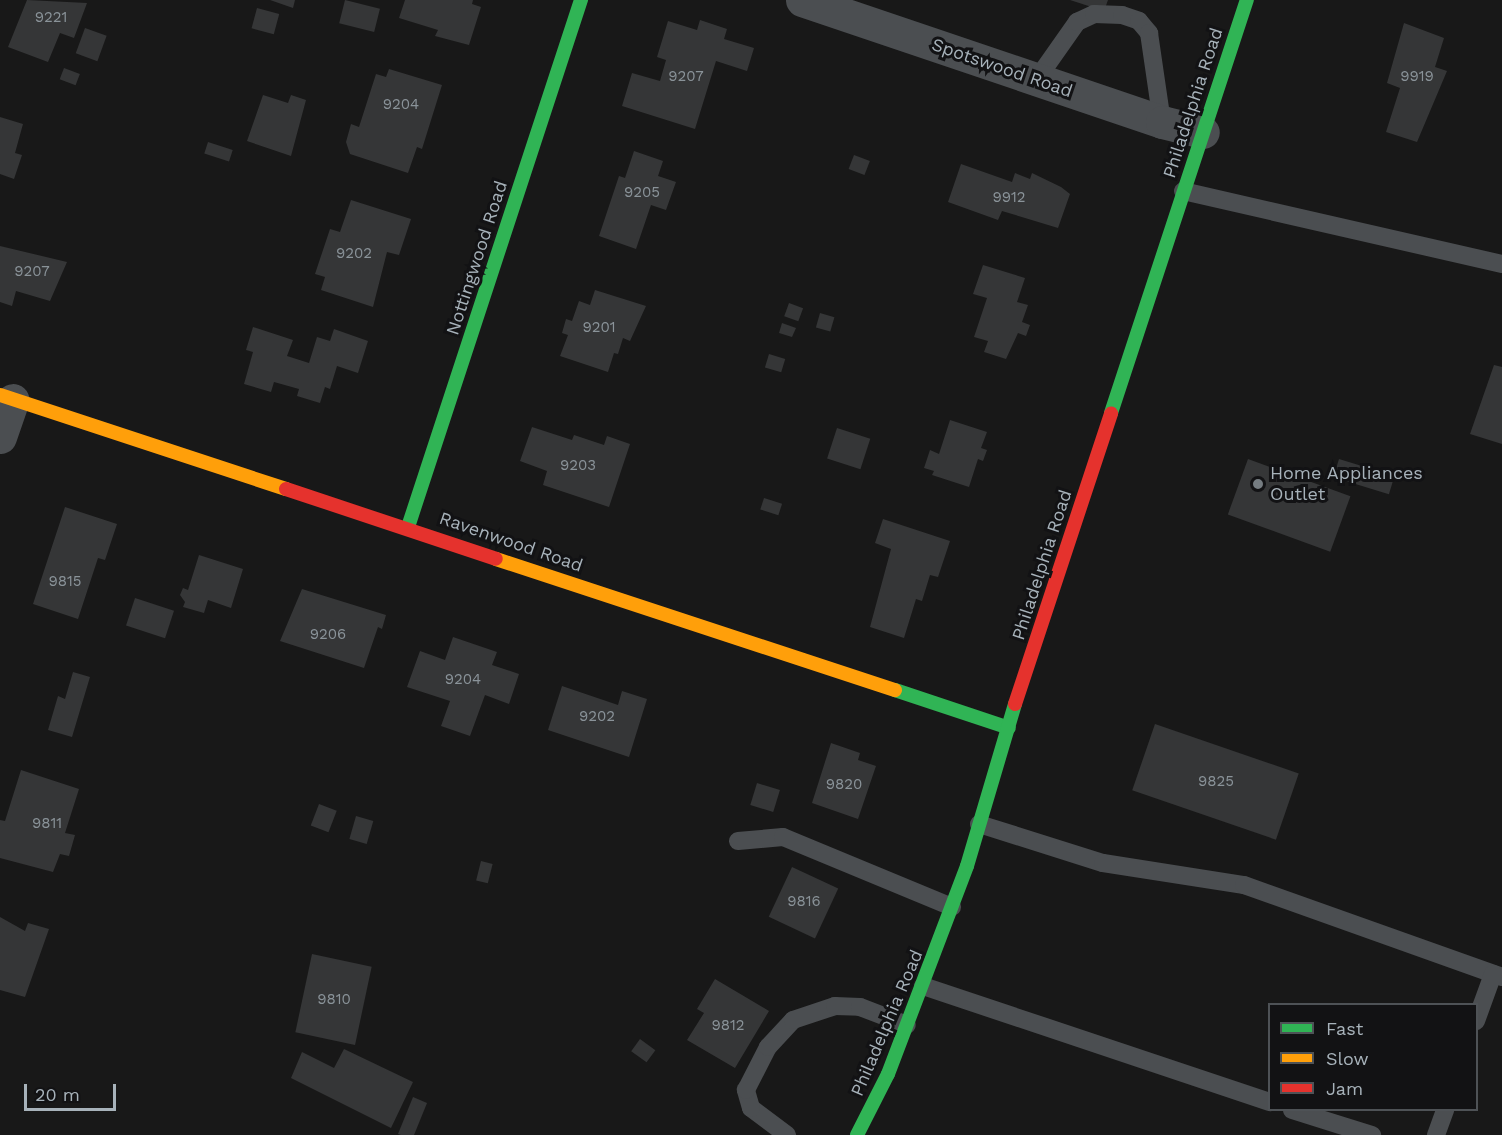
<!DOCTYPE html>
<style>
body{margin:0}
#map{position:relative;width:1502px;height:1135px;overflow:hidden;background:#181818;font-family:"Work Sans",sans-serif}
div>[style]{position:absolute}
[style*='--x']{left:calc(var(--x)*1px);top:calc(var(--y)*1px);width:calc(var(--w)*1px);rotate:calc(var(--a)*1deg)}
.building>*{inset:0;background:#353637;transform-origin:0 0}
.lane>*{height:18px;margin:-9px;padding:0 9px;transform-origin:9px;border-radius:9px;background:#4b4e51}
.street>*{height:33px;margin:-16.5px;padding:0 16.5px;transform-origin:16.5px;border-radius:16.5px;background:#4b4e51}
.fast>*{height:14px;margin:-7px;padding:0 7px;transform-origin:7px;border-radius:7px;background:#30b455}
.slow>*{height:14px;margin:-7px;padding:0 7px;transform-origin:7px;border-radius:7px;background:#ff9f0a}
.jam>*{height:14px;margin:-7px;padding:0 7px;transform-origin:7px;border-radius:7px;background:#e5322d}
.dots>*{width:16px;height:16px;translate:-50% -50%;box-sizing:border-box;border:3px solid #121214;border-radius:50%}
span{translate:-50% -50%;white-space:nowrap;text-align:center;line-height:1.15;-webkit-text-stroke:6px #121214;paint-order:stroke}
.number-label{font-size:15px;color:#8a9399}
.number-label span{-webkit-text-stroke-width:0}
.street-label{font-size:18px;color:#a7b2ba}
.poi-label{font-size:18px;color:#a7b2ba}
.left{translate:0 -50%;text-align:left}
.legend{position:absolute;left:1268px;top:1003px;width:210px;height:108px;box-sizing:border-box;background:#121214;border:2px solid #4e5256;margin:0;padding:8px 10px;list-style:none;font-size:18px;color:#a7b2ba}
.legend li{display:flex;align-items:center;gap:12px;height:30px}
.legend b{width:30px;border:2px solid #4e5256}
.scale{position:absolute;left:24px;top:1084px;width:92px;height:27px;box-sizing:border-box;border:3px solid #a7b2ba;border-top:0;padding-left:8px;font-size:18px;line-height:21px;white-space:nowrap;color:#a7b2ba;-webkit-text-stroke:4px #121214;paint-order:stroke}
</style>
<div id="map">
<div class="building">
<i style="clip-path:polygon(27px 0,87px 3px,74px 38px,60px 33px,48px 62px,8px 47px)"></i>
<i style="clip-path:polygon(270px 0,295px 0,293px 8px)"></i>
<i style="left:345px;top:0;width:36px;height:24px;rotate:14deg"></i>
<i style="clip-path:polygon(405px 0,473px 0,472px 4px,481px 7px,469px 45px,435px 36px,438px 30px,399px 18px)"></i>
<i style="clip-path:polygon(1070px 0,1108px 0,1104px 11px)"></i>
<i style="left:257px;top:8px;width:23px;height:21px;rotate:15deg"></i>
<i style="clip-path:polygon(700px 20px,727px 29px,724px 39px,754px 48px,747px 71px,716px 61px,695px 129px,622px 106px,632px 73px,660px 81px,666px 60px,657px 57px,668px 21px,697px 30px)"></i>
<i style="clip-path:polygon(1404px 23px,1444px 38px,1435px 67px,1447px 71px,1417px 142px,1386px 132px,1400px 88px,1387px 83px)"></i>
<i style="left:85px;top:28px;width:23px;height:27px;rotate:20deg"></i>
<i style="left:64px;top:68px;width:17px;height:12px;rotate:21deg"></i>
<i style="clip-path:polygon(389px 69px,442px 85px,422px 149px,417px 147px,408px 173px,350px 154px,346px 142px,351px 124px,359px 127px,376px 74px,386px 77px)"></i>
<i style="clip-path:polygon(263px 95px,288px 103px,291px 95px,306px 100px,291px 156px,247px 141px)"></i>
<i style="clip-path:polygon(0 117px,23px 124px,15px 153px,22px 155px,14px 179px,0 174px)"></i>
<i style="left:208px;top:142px;width:26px;height:12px;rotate:18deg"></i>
<i style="clip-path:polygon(634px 151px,663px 161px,658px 176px,676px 182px,666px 210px,651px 205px,636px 249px,599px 236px,619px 176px,625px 178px)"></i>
<i style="left:854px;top:155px;width:17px;height:15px;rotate:21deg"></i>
<i style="clip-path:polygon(961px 164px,1012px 182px,1015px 173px,1030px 179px,1032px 173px,1061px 187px,1070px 194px,1058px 228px,1002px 211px,998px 220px,948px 202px)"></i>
<i style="clip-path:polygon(351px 200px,411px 219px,399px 255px,387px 252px,373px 307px,321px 290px,325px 277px,315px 274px,330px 229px,340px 232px)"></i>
<i style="clip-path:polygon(0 246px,67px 262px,50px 301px,16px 291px,12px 306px,0 302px)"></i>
<i style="clip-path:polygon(983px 265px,1025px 278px,1017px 302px,1028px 305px,1022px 322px,1030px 325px,1026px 336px,1018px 333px,1006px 359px,984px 352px,988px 341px,974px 337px,987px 298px,973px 294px)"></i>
<i style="clip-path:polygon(595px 290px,646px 306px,630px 341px,623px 338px,618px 354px,614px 353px,608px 372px,560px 356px,568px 335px,562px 333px,566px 319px,572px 321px,579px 301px,590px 305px)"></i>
<i style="left:789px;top:303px;width:15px;height:14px;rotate:20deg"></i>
<i style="left:820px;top:313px;width:15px;height:15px;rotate:16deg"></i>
<i style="clip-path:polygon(782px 323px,796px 328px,792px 337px,779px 333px)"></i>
<i style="clip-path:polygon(253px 327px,293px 340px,287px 356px,309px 363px,317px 337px,330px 341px,334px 329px,368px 341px,358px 373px,337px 366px,330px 389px,325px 387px,320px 403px,297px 396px,299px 389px,274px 382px,271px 392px,244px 384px,253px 352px,246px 350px)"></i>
<i style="left:769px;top:354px;width:17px;height:14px;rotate:17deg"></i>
<i style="clip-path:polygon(1494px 365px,1502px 367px,1502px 444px,1470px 434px)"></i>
<i style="clip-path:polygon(950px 420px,987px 432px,981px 448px,987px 450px,983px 461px,978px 459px,969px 487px,932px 475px,934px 471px,924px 468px,930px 450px,939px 454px)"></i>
<i style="clip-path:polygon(532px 427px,572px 440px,574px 435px,604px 445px,607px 436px,630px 444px,609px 507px,543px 485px,547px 471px,520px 461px)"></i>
<i style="left:837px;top:428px;width:35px;height:32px;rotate:18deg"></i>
<i style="left:1248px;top:459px;width:109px;height:59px;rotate:20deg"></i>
<i style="left:1339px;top:459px;width:58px;height:19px;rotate:17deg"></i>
<i style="left:764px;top:498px;width:19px;height:12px;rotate:18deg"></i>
<i style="clip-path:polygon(65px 507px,117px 524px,105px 560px,98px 558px,78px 619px,33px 604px)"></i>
<i style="clip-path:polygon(883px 519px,950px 541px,938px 577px,930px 575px,922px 601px,916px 599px,904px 638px,870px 627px,891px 549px,875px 543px)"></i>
<i style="clip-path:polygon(199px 555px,243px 569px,231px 608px,208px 600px,204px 613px,183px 607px,185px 602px,180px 595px,183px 588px,188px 590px)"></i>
<i style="clip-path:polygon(302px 589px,386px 615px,382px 629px,378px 627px,364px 668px,280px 641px)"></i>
<i style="left:135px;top:598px;width:41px;height:29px;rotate:18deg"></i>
<i style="clip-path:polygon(453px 637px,497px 652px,492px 665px,519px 674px,509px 704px,485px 695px,470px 736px,441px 726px,450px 701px,407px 687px,420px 651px,445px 660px)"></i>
<i style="clip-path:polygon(73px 672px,90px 677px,72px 737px,48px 730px,58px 696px,65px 699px)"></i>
<i style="clip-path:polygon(562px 686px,618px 705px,622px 691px,647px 699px,629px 757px,548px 730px)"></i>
<i style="left:1155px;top:724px;width:152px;height:70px;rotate:19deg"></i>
<i style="clip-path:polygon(831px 743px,860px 753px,858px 760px,876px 766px,858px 819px,812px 803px)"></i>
<i style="clip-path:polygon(21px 770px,79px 789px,65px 833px,75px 835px,69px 856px,60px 854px,53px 872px,0 858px,0 820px,5px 821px)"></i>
<i style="left:757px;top:783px;width:24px;height:23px;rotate:17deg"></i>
<i style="left:319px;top:804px;width:19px;height:23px;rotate:21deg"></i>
<i style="left:356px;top:816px;width:18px;height:24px;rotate:16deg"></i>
<i style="left:481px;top:861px;width:12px;height:20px;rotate:14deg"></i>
<i style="left:792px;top:867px;width:51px;height:55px;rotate:25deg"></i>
<i style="clip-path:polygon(0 917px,25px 931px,28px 923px,49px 929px,25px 997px,0 990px)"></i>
<i style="left:312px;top:954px;width:61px;height:80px;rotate:12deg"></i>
<i style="clip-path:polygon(715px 979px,769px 1011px,735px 1068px,687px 1040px,704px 1013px,697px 1009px)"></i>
<i style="left:640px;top:1039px;width:19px;height:15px;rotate:36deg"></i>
<i style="clip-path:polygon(344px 1049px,413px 1082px,391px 1128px,291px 1078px,302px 1052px,334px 1068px)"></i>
<i style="clip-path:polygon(413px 1097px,427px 1103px,414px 1135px,401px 1135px,398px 1134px)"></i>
</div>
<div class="lane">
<i style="--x:1037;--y:79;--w:70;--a:-54.9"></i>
<i style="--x:1077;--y:22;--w:19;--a:-25"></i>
<i style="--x:1094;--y:14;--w:28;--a:2"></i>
<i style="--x:1122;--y:15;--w:18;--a:19"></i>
<i style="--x:1139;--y:21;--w:16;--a:50"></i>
<i style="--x:1149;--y:33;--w:90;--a:81.7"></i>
<i style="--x:1183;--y:191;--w:327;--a:12.9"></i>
<i style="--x:979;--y:824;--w:130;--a:17.5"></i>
<i style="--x:1103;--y:863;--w:143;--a:8.9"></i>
<i style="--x:1244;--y:885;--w:274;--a:19.6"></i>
<i style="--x:738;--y:841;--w:45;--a:-5.1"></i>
<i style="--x:783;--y:837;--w:183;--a:22.5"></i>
<i style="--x:923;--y:986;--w:366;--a:18.5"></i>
<i style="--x:1476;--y:1021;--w:50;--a:-70.1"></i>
<i style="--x:1292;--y:1110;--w:84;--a:17.4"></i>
<i style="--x:787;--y:1135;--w:45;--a:-143.1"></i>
<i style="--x:751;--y:1108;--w:19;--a:-106"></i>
<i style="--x:746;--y:1090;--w:48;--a:-62.9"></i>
<i style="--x:768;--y:1047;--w:37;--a:-47"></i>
<i style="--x:793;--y:1020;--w:44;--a:-18.4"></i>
<i style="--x:835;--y:1006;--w:25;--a:2"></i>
<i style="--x:860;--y:1007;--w:50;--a:21"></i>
<i style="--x:1436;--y:1135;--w:27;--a:-70"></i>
</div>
<div class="street">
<i style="--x:802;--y:0;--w:380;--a:18.7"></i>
<i style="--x:1162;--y:122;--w:42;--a:13.7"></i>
<i style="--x:0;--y:437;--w:39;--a:-71"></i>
</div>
<div class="fast">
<i style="--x:1111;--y:413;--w:435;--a:-71.8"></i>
<i style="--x:408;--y:527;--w:555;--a:-71.83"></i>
<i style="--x:895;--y:690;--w:120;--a:18.4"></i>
<i style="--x:857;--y:1135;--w:68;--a:-63.1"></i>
<i style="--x:888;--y:1074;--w:222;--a:-69.2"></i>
<i style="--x:967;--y:866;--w:169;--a:-73.5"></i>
</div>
<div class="slow">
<i style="--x:0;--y:395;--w:301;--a:18.2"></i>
<i style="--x:496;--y:559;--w:420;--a:18.2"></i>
</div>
<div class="jam">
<i style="--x:286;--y:489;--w:221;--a:18.4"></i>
<i style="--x:1015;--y:704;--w:306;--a:-71.7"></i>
</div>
<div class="dots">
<i style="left:1258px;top:484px;background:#757c81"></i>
</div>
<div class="number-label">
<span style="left:51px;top:18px">9221</span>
<span style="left:686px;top:77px">9207</span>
<span style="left:1417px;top:77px">9919</span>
<span style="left:401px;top:105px">9204</span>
<span style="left:642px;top:193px">9205</span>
<span style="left:1009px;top:198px">9912</span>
<span style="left:354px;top:254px">9202</span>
<span style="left:32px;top:272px">9207</span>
<span style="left:599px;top:328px">9201</span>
<span style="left:578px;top:466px">9203</span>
<span style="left:65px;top:582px">9815</span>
<span style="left:328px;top:635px">9206</span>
<span style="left:463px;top:680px">9204</span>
<span style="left:597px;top:717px">9202</span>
<span style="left:1216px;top:782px">9825</span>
<span style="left:844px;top:785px">9820</span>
<span style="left:47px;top:824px">9811</span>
<span style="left:804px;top:902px">9816</span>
<span style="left:334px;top:1000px">9810</span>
<span style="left:728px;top:1026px">9812</span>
</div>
<div class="street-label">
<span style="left:1002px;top:68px;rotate:19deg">Spotswood Road</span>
<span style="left:1193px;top:103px;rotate:-72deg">Philadelphia Road</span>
<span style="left:477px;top:258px;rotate:-72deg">Nottingwood Road</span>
<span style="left:511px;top:542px;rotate:19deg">Ravenwood Road</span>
<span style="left:1042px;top:565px;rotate:-72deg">Philadelphia Road</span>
<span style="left:887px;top:1023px;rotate:-67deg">Philadelphia Road</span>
</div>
<div class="poi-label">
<span class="left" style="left:1270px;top:484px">Home Appliances<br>Outlet</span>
</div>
<ul class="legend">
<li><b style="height:8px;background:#30b455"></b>Fast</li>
<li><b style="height:8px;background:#ff9f0a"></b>Slow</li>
<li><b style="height:8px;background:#e5322d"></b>Jam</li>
</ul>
<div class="scale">20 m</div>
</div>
